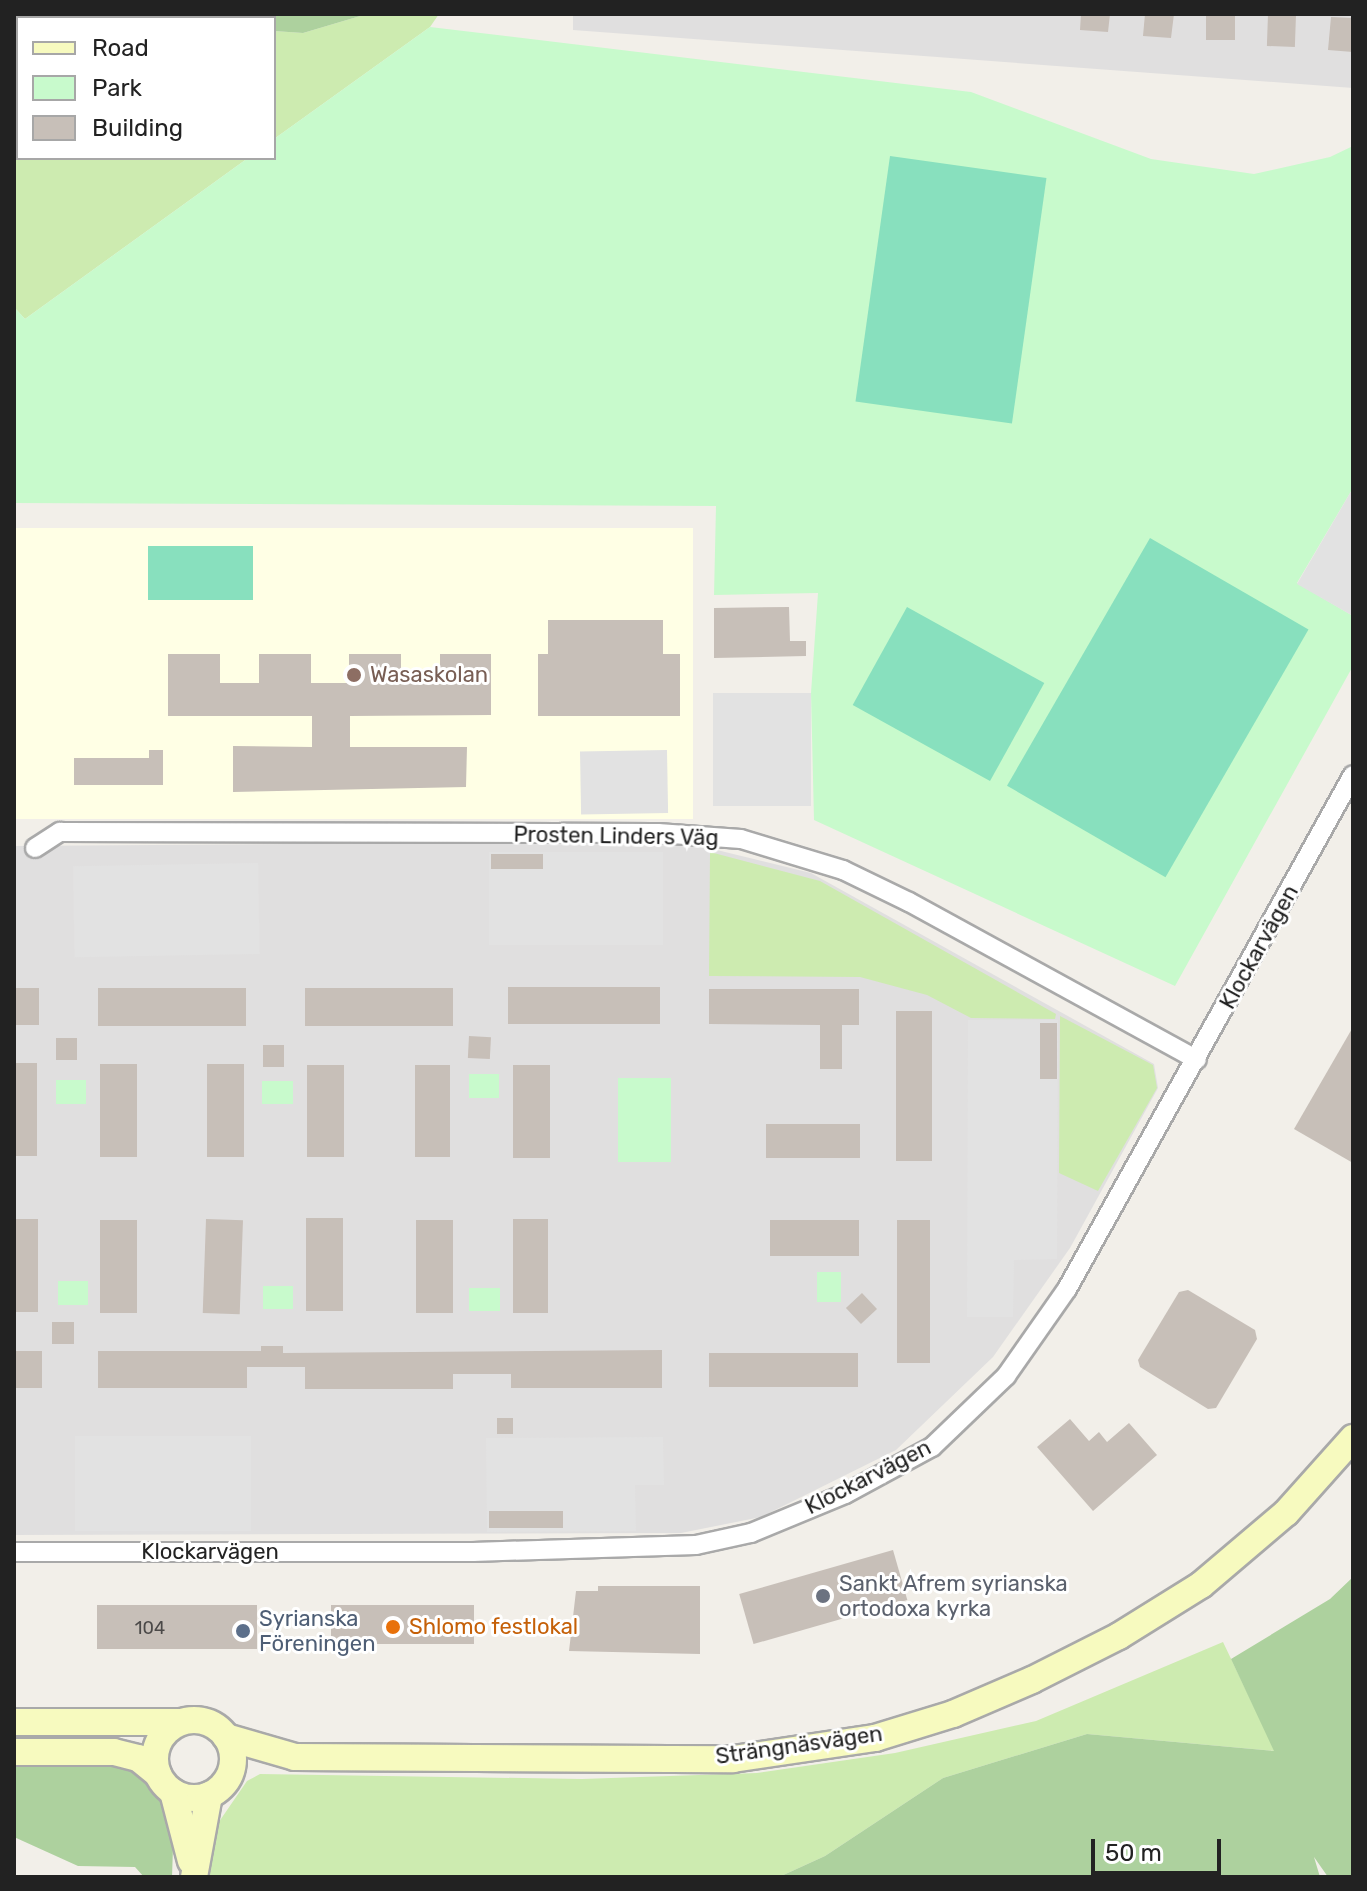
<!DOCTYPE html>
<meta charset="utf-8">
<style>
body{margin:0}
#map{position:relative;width:1367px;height:1891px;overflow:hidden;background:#f2efe9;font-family:Rubik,sans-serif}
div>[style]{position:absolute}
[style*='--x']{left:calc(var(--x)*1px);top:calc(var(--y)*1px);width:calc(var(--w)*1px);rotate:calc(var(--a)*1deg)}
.residential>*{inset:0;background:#e0dfdf}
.education>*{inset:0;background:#ffffe5;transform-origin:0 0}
.grass>*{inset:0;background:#cdebb0}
.forest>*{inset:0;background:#add19e}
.park>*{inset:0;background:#c8facc;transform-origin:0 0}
.pitch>*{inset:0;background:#88e0be;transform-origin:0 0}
.parking>*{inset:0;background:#e2e2e2;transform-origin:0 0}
.building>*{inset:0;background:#c7bfb8;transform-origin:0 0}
.roads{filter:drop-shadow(2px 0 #a9a9a9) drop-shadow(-2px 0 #a9a9a9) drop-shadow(0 2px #a9a9a9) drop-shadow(0 -2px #a9a9a9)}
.street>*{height:18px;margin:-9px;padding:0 9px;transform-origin:9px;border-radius:9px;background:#fff}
.secondary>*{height:26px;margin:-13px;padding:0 13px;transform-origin:13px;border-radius:13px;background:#f7fabf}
.secondary>.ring{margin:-13px;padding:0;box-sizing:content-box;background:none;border:26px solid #f7fabf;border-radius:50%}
.dots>*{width:22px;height:22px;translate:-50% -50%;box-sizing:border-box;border:4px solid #fff;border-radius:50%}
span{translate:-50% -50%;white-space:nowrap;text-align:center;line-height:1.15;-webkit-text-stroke:6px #fff;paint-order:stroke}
.number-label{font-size:18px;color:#4b4948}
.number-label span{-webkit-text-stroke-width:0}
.education-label{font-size:22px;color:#785e54}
.left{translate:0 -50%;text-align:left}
.street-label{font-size:22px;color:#222}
.worship-label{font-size:22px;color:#5b616d}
.service-label{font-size:22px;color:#4e5e75}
.food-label{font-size:22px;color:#c56008}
.frame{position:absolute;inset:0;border:16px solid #222;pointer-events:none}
.legend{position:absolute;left:16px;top:16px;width:260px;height:144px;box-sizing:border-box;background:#fff;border:2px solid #a7a7a7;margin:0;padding:10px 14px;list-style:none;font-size:24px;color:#222}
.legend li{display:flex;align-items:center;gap:16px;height:40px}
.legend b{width:40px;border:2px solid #a7a7a7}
.scale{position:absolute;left:1091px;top:1839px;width:130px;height:36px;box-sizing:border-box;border:4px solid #222;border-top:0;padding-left:10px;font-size:24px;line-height:28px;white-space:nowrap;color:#222;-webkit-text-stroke:6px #fff;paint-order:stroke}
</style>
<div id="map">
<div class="residential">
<i style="clip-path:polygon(573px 14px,1353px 14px,1353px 88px,573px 30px)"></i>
<i style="clip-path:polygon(680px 841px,811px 873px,1154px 1064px,1158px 1088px,1070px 1248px,993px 1357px,896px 1450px,761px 1517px,681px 1533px,14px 1535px,14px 846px)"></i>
</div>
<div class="education">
<i style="left:14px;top:528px;width:679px;height:291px"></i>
</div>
<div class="grass">
<i style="clip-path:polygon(14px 14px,126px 18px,18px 18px,18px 158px,248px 158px,25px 319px,14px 307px)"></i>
<i style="clip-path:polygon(367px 14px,439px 14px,430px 27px,274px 139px,274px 31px,303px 33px)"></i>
<i style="clip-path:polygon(710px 852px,820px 881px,1056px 1014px,1055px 1019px,971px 1018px,927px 995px,860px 977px,709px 976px)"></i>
<i style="clip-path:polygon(1060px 1016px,1153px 1065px,1157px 1088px,1098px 1191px,1059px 1173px)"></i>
<i style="clip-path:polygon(1223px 1642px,1275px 1751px,1087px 1734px,943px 1778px,825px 1856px,779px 1877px,209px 1877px,212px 1832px,247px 1781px,260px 1774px,582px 1779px,757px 1773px,895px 1753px,1036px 1721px)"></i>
</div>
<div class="forest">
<i style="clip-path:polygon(97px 14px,367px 14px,303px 33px,274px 31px,274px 18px)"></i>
<i style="clip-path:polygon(1353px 1577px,1353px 1877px,1328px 1877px,1314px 1857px,1320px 1877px,779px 1877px,825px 1856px,943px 1778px,1087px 1734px,1274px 1751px,1231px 1659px,1330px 1599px)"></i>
<i style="clip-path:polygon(116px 1760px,157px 1784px,168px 1798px,174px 1818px,172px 1877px,144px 1877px,135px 1867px,78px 1866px,14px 1837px,14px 1761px)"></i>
</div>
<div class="park">
<i style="clip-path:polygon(430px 27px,971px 92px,1151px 159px,1254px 174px,1330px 157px,1353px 146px,1353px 488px,1297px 583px,1353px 616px,1353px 666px,1175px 986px,814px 820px,811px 693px,818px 593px,714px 595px,716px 506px,14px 503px,14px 307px,25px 319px,248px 158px,274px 158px,274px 139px)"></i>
<i style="left:469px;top:1074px;width:30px;height:24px"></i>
<i style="left:618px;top:1078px;width:53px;height:84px"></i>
<i style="left:56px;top:1080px;width:30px;height:24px"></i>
<i style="left:262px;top:1081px;width:31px;height:23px"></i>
<i style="left:817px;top:1272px;width:24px;height:30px"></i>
<i style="left:58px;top:1281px;width:30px;height:24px"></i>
<i style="left:263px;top:1286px;width:30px;height:23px"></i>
<i style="left:469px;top:1288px;width:31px;height:23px"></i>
</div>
<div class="pitch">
<i style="left:890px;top:156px;width:158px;height:248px;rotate:8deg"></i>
<i style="left:1150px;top:538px;width:183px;height:286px;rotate:30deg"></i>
<i style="left:253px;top:546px;width:54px;height:105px;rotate:90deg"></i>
<i style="left:907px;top:607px;width:157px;height:112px;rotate:29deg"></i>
</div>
<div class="parking">
<i style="clip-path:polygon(1353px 488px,1353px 616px,1297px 584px)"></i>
<i style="left:713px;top:693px;width:98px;height:113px"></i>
<i style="left:667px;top:750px;width:63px;height:87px;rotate:89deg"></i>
<i style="left:489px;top:852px;width:174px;height:93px"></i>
<i style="left:258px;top:863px;width:91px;height:185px;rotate:89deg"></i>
<i style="clip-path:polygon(968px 1020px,1058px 1020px,1057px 1259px,1014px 1260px,1013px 1317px,967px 1317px)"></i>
<i style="left:75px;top:1436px;width:176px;height:95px"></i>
<i style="clip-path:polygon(663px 1437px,664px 1485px,635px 1485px,636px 1531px,487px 1532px,486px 1438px)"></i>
</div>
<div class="building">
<i style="clip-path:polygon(1081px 14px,1110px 14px,1108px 32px,1080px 30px)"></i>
<i style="clip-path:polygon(1145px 14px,1174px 14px,1171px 38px,1143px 36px)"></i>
<i style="left:1206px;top:14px;width:29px;height:26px"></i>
<i style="left:1268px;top:14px;width:28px;height:32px;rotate:2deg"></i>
<i style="clip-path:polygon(1331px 17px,1353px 18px,1353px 52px,1328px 50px)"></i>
<i style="clip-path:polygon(789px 607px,790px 641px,806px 641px,806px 656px,714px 658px,714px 608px)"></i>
<i style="clip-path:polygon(548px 620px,663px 620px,663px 654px,680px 654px,680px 716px,538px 716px,538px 654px,548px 654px)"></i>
<i style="clip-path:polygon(168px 654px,220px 654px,220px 683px,259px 683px,259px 654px,311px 654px,311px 683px,349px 683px,349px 654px,401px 654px,401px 683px,440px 683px,440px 654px,491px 654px,491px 715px,350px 716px,350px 747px,467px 747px,466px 787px,233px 792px,233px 746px,312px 747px,312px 716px,168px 716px)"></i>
<i style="clip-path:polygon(149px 750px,163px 750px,163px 785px,74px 785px,74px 758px,149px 758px)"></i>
<i style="left:543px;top:854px;width:15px;height:52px;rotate:90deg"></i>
<i style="left:508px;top:987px;width:152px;height:37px"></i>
<i style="left:14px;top:988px;width:25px;height:37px"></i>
<i style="left:98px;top:988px;width:148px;height:38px"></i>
<i style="left:305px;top:988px;width:148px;height:38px"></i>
<i style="clip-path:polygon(709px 989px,859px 989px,859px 1025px,842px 1025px,842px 1069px,820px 1069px,820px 1025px,709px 1024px)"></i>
<i style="left:896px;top:1011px;width:36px;height:150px"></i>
<i style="left:1040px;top:1023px;width:17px;height:56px"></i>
<i style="clip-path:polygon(1353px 1027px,1353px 1163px,1294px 1129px)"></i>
<i style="left:469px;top:1036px;width:22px;height:22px;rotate:3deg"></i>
<i style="left:56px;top:1038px;width:21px;height:22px"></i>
<i style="left:263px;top:1045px;width:21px;height:22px"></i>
<i style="left:14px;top:1063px;width:23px;height:93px"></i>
<i style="left:100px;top:1064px;width:37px;height:93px"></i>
<i style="left:207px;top:1064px;width:37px;height:93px"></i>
<i style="left:307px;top:1065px;width:37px;height:92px"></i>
<i style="left:415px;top:1065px;width:35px;height:92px"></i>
<i style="left:513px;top:1065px;width:37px;height:93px"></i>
<i style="left:766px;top:1124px;width:94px;height:34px"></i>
<i style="left:306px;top:1218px;width:37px;height:93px"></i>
<i style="left:14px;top:1219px;width:24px;height:93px"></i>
<i style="left:206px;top:1219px;width:37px;height:94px;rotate:2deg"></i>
<i style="left:513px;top:1219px;width:35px;height:94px"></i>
<i style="left:100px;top:1220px;width:37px;height:93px"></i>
<i style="left:416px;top:1220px;width:37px;height:93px"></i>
<i style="left:770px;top:1220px;width:89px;height:36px"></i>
<i style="left:897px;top:1220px;width:33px;height:143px"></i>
<i style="clip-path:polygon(1188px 1290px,1255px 1330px,1257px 1339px,1216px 1408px,1208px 1409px,1140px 1367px,1138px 1360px,1179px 1292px)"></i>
<i style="left:862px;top:1293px;width:22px;height:22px;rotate:47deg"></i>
<i style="left:52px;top:1322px;width:22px;height:22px"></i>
<i style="clip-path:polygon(261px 1346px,283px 1346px,283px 1353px,662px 1350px,662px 1388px,511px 1388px,511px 1374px,453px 1374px,453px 1389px,305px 1389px,305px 1367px,247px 1367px,247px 1388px,98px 1388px,98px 1351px,261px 1351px)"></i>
<i style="left:14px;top:1351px;width:28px;height:37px"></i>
<i style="left:709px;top:1353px;width:149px;height:34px"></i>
<i style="left:497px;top:1418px;width:16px;height:16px"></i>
<i style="clip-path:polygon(1070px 1419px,1089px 1441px,1099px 1432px,1107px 1442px,1129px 1423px,1157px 1455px,1093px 1511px,1037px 1447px)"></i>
<i style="left:563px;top:1511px;width:17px;height:74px;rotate:90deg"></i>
<i style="left:893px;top:1550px;width:52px;height:160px;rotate:74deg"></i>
<i style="clip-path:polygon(598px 1586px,700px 1586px,700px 1654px,569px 1651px,576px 1591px,598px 1591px)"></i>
<i style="left:97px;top:1605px;width:160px;height:44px"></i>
<i style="left:331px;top:1605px;width:143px;height:39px"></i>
</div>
<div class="roads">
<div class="street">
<i style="--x:35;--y:848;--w:30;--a:-33"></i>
<i style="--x:60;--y:832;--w:598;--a:0.1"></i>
<i style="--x:658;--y:833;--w:83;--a:4.1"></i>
<i style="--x:741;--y:839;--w:107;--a:16.9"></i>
<i style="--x:843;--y:870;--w:73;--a:25.9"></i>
<i style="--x:909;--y:902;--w:328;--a:28.7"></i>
<i style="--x:14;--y:1552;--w:459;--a:0"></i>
<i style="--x:473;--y:1552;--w:223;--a:-1.8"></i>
<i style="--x:696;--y:1545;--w:56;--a:-12.3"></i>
<i style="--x:751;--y:1533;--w:102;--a:-22.5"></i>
<i style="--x:845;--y:1494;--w:99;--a:-28.4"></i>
<i style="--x:932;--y:1447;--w:103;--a:-43.8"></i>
<i style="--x:1006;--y:1376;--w:106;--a:-55"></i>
<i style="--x:1067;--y:1289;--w:588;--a:-60.91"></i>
</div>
<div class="secondary">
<i class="ring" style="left:155px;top:1720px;width:52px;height:52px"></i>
<i style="--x:14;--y:1722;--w:166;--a:0"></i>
<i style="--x:226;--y:1737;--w:72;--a:16.2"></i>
<i style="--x:295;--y:1757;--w:438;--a:0.3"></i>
<i style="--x:733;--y:1759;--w:144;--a:-8.4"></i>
<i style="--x:875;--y:1738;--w:82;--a:-17.1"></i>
<i style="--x:953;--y:1714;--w:86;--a:-23.3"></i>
<i style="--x:1032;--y:1680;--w:97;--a:-26.8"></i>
<i style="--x:1119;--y:1636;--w:97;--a:-31.9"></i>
<i style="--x:1201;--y:1585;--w:111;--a:-40.3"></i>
<i style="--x:1286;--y:1513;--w:101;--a:-48.2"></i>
<i style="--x:14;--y:1752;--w:100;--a:0"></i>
<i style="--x:114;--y:1752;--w:25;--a:14"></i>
<i style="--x:138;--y:1758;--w:26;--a:39"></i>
<i style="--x:173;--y:1792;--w:71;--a:75.4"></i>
<i style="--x:194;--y:1877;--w:83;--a:-79.6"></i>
</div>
</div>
<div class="dots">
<i style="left:354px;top:675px;background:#8d6e63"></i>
<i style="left:823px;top:1596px;background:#6b7280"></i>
<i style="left:393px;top:1627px;background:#e8710a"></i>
<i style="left:243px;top:1631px;background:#5c6f8a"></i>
</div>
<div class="number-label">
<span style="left:150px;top:1628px">104</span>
</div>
<div class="education-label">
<span class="left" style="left:370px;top:675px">Wasaskolan</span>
</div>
<div class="street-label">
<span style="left:616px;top:836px;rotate:1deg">Prosten Linders Väg</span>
<span style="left:1259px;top:947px;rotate:-61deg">Klockarvägen</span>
<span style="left:868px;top:1477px;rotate:-27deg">Klockarvägen</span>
<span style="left:210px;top:1552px">Klockarvägen</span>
<span style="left:799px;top:1745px;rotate:-8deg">Strängnäsvägen</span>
</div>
<div class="worship-label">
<span class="left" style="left:839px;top:1596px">Sankt Afrem syrianska<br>ortodoxa kyrka</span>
</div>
<div class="service-label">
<span class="left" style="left:259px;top:1631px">Syrianska<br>Föreningen</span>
</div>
<div class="food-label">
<span class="left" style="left:409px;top:1627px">Shlomo festlokal</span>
</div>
<div class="frame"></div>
<ul class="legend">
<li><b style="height:10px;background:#f7fabf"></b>Road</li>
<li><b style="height:22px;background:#c8facc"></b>Park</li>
<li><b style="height:22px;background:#c7bfb8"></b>Building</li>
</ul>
<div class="scale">50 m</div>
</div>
